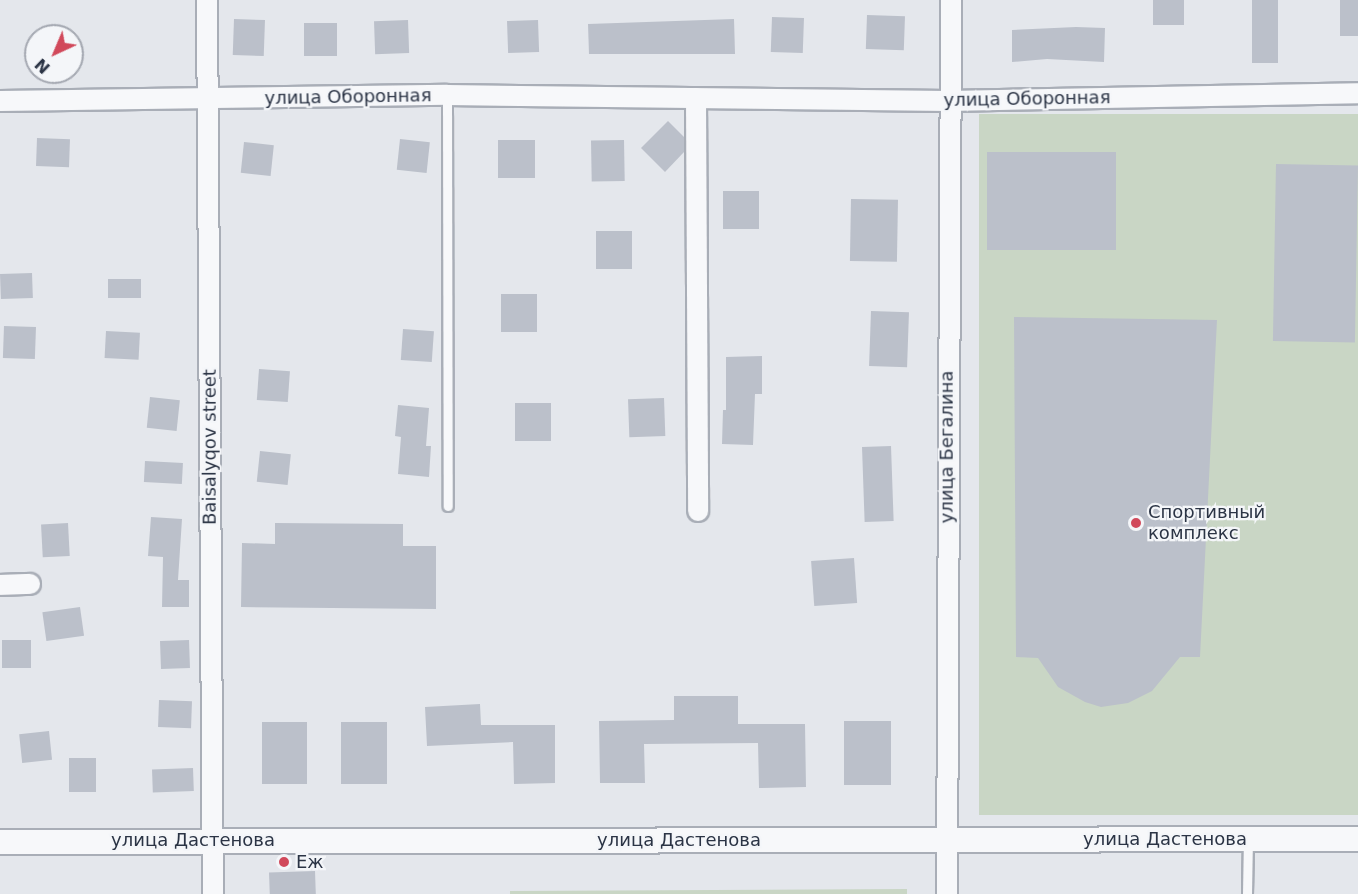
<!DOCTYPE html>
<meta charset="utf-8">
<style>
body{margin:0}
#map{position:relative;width:1358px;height:894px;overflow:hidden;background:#e4e7ec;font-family:"DejaVu Sans",sans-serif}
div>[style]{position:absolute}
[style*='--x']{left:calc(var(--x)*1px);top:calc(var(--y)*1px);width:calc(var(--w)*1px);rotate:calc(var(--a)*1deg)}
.green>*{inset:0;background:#c9d6c5;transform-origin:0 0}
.building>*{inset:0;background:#bbc0ca;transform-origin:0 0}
.roads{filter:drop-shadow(2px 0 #a9aeb7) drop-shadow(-2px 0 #a9aeb7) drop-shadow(0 2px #a9aeb7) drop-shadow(0 -2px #a9aeb7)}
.service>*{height:9px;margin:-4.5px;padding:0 4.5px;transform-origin:4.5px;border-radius:4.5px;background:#f7f8fa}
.minor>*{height:20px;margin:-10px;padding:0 10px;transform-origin:10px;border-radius:10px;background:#f7f8fa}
.tertiary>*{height:24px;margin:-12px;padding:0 12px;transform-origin:12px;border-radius:12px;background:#f7f8fa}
.dots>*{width:16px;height:16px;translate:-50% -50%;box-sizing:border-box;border:3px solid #f4f6f9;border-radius:50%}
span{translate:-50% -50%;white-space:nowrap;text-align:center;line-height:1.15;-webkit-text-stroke:4.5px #f4f6f9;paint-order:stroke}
.street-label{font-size:18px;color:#2b3445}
.poi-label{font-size:18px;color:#2b3445}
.left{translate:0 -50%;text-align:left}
.north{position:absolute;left:24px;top:24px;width:60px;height:60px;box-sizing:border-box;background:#f4f6f9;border:2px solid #a4a8b1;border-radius:50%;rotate:224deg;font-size:16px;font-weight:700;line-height:24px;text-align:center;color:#2b3445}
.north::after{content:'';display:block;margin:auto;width:21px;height:27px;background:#d1495b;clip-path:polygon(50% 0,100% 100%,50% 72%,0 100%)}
</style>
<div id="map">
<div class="green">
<i style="left:979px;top:114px;width:379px;height:701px"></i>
<i style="clip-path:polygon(907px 889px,907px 894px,510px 894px,510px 891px)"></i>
</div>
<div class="building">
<i style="left:1153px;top:0;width:31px;height:25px"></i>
<i style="left:1252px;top:0;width:26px;height:63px"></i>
<i style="left:1340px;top:0;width:18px;height:36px"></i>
<i style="left:867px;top:15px;width:38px;height:34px;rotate:2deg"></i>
<i style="left:772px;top:17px;width:32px;height:35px;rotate:2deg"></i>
<i style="left:234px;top:19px;width:31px;height:36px;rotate:2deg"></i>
<i style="clip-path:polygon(734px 19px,735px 54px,589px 54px,588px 24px)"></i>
<i style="left:408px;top:20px;width:33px;height:34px;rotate:88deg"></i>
<i style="left:538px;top:20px;width:32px;height:31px;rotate:88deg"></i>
<i style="left:304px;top:23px;width:33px;height:33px"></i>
<i style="clip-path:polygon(1076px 27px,1105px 28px,1104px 62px,1047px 59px,1012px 62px,1012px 30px)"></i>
<i style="clip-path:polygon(668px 121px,684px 137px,684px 152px,665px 172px,641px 148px)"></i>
<i style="left:37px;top:138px;width:33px;height:28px;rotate:2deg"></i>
<i style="left:400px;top:139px;width:30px;height:31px;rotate:6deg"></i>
<i style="left:535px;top:140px;width:38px;height:37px;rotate:90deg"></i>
<i style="left:624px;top:140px;width:41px;height:33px;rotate:89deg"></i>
<i style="left:244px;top:142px;width:30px;height:31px;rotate:6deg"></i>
<i style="left:987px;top:152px;width:129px;height:98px"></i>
<i style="left:1276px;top:164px;width:82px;height:177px;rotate:1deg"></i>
<i style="left:723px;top:191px;width:36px;height:38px"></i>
<i style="left:851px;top:199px;width:47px;height:62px;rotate:1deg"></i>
<i style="left:596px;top:231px;width:36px;height:38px"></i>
<i style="left:32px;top:273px;width:25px;height:32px;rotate:88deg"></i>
<i style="left:108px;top:279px;width:33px;height:19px"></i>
<i style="left:501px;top:294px;width:36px;height:38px"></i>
<i style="left:871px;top:311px;width:38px;height:55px;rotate:2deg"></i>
<i style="clip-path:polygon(1014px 317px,1217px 320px,1200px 657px,1180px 657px,1152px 691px,1128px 703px,1101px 707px,1085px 702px,1058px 687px,1038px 658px,1016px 657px)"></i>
<i style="left:4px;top:326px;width:32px;height:32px;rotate:2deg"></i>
<i style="left:403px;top:329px;width:31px;height:31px;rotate:4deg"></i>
<i style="left:106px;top:331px;width:34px;height:27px;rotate:3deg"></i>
<i style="clip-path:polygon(762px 356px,762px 394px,755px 394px,753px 445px,722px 444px,723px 410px,726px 410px,726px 357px)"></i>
<i style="left:259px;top:369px;width:31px;height:31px;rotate:4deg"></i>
<i style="left:150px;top:397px;width:30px;height:31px;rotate:6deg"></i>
<i style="left:664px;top:398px;width:38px;height:36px;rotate:88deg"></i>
<i style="left:515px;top:403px;width:36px;height:38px"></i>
<i style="clip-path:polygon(398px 405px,429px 408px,426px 446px,431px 446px,429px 477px,398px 474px,401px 437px,395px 436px)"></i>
<i style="left:891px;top:446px;width:75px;height:29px;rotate:88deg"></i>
<i style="left:260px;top:451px;width:31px;height:31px;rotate:6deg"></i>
<i style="left:145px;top:461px;width:38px;height:21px;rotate:3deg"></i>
<i style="clip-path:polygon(151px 517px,182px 519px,178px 580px,189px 580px,189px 607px,162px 607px,163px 557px,148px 556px)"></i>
<i style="left:68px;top:523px;width:33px;height:27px;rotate:87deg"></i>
<i style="clip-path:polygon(275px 523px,403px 524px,403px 546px,436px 546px,436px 609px,241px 607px,242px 543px,275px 544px)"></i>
<i style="left:854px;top:558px;width:45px;height:43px;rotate:86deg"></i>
<i style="left:80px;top:607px;width:29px;height:38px;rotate:82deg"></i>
<i style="left:2px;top:640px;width:29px;height:28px"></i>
<i style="left:189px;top:640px;width:28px;height:29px;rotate:88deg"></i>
<i style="clip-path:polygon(674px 696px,738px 696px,738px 724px,805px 724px,806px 787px,759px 788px,758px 743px,644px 744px,645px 783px,600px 783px,599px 721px,674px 720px)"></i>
<i style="left:159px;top:700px;width:33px;height:27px;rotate:2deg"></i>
<i style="clip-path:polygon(480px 704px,481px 725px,555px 725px,555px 783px,514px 784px,513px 742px,427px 746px,425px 707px)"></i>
<i style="left:891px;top:721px;width:64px;height:47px;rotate:90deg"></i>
<i style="left:262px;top:722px;width:45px;height:62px"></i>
<i style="left:387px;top:722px;width:62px;height:46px;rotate:90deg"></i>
<i style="left:49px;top:731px;width:29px;height:30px;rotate:84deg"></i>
<i style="left:69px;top:758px;width:27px;height:34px"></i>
<i style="left:193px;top:768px;width:23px;height:41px;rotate:88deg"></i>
<i style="left:315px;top:871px;width:23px;height:46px;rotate:88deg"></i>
</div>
<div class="roads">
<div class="service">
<i style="--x:447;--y:95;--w:411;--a:89.9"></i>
<i style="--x:1247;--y:894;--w:55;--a:-89"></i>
</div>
<div class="minor">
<i style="--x:207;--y:0;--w:894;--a:89.62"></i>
<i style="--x:696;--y:98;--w:413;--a:89.7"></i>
<i style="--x:0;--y:101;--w:447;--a:-0.8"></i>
<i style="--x:447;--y:95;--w:501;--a:0.69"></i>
<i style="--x:948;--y:101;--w:410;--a:-1.1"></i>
<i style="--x:0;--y:585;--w:30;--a:-2"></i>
<i style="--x:947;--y:894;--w:894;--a:-89.74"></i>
</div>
<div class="tertiary">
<i style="--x:0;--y:842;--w:1358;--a:-0.13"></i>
</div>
</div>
<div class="dots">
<i style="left:1136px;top:523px;background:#d1495b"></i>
<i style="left:284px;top:862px;background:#d1495b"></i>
</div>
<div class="street-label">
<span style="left:348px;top:97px;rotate:-1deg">улица Оборонная</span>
<span style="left:1027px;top:99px;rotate:-1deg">улица Оборонная</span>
<span style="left:210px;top:447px;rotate:-90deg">Baisalyqov street</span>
<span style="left:947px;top:447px;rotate:-90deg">улица Бегалина</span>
<span style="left:1165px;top:839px">улица Дастенова</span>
<span style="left:193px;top:840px">улица Дастенова</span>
<span style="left:679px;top:840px">улица Дастенова</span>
</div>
<div class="poi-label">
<span class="left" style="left:1148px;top:523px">Спортивный<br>комплекс</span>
<span class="left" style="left:296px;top:862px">Еж</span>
</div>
<div class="north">N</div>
</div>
